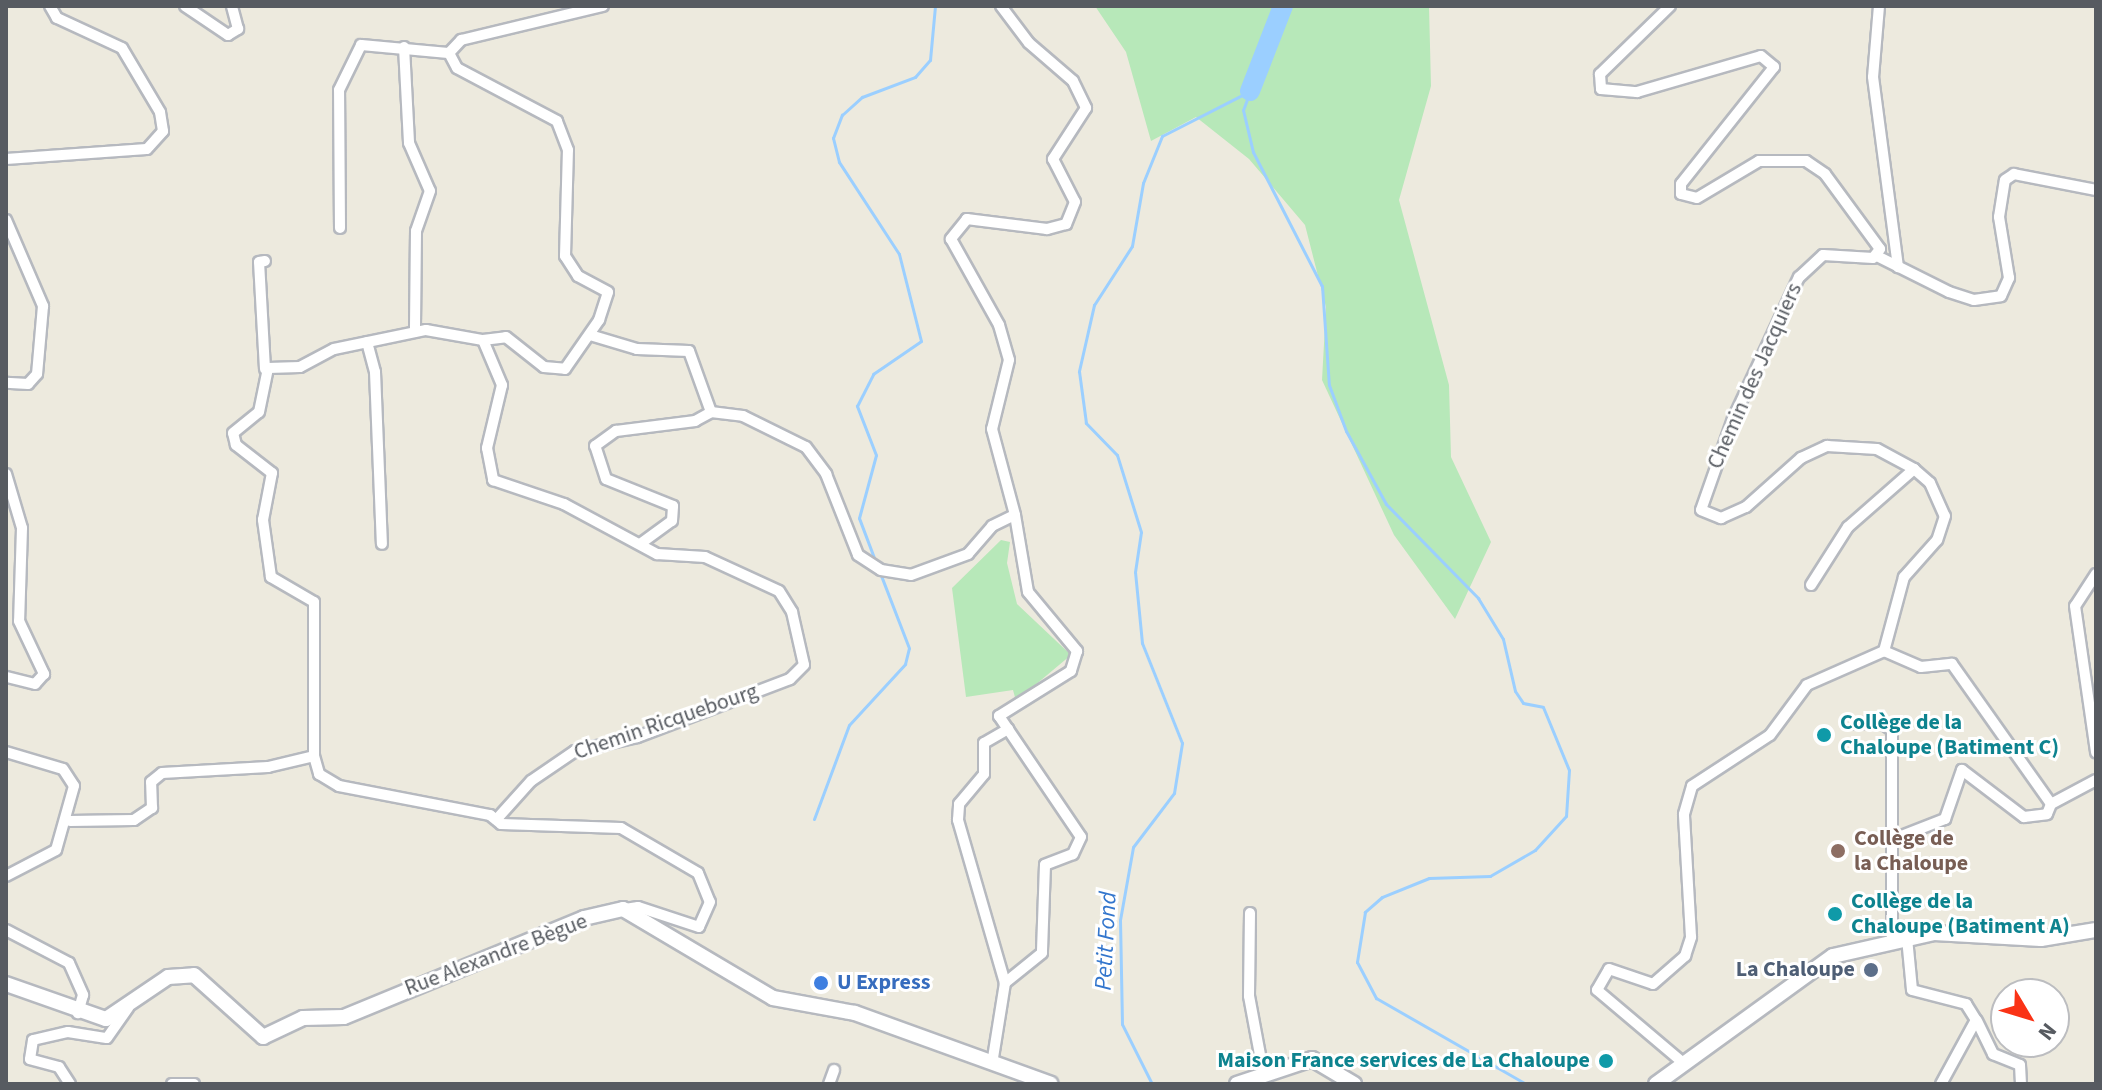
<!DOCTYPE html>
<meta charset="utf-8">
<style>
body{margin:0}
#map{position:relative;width:2102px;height:1090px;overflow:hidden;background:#edeade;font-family:"Source Sans 3",sans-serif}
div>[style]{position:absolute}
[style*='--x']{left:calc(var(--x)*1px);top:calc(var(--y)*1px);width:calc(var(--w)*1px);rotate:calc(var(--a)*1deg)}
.green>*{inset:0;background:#b7e8b9}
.stream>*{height:3px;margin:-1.5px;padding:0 1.5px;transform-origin:1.5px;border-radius:1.5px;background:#9bcfff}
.river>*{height:20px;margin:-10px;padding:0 10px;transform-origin:10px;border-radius:10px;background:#9bcfff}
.roads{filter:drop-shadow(2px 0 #b6b9bf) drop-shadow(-2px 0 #b6b9bf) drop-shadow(0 2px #b6b9bf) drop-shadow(0 -2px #b6b9bf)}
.street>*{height:10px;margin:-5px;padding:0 5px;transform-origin:5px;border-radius:5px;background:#fff}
.secondary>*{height:14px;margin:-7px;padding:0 7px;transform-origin:7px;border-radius:7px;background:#fff}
.dots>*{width:22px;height:22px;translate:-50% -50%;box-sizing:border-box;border:4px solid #fff;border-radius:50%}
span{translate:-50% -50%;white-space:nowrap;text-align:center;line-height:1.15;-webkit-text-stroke:6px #fff;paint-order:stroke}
.street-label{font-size:22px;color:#575b61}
.culture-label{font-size:22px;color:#0d838f;font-weight:700}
.left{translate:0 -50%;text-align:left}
.right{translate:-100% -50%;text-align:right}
.education-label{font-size:22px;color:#785e54;font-weight:700}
.service-label{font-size:22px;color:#4e5e75;font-weight:700}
.shop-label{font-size:22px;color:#366cbe;font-weight:700}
.water-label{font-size:24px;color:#3376cd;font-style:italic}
.frame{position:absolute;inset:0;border:8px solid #575b61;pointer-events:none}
.north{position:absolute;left:1990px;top:978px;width:80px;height:80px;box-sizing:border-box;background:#fff;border:2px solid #bcbdc0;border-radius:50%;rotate:128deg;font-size:22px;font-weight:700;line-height:32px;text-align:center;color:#575b61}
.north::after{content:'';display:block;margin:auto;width:28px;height:36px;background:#fa3316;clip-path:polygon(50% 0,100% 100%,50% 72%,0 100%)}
</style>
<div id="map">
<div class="green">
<i style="clip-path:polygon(1095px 6px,1429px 6px,1431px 86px,1399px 200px,1449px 385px,1451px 457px,1491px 542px,1455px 619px,1394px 535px,1322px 380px,1326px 307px,1305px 225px,1249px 159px,1196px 117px,1151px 141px,1126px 52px)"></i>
<i style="clip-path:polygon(1001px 540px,1010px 542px,1007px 563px,1017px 604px,1071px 655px,1016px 701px,1013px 690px,966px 697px,952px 588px)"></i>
</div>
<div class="stream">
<i style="--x:1250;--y:91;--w:20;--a:110"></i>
<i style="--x:1243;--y:110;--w:43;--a:76.6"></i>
<i style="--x:1253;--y:152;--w:151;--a:62.8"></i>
<i style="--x:1322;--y:286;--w:99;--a:86"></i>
<i style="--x:1329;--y:385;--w:49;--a:69.7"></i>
<i style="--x:1346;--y:431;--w:83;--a:61.3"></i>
<i style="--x:1386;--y:504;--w:132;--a:45.6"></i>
<i style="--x:1478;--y:598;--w:48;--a:58.6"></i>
<i style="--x:1503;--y:639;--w:53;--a:77"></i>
<i style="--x:1515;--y:691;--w:14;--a:56"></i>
<i style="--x:1523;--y:703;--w:20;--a:11"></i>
<i style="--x:1543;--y:707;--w:68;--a:67.6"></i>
<i style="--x:1569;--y:770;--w:46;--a:93.7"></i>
<i style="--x:1566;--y:816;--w:46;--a:132.4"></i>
<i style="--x:1535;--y:850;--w:52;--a:150"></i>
<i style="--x:1490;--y:876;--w:61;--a:178.1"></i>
<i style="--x:1429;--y:878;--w:51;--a:158"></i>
<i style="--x:1382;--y:897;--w:23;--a:139"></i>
<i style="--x:1365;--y:912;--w:51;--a:99.1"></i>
<i style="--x:1357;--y:962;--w:41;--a:62.2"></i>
<i style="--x:1376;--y:998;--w:173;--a:29.8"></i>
<i style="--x:876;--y:563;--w:48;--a:-110.7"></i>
<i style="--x:859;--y:518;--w:65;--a:-74.9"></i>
<i style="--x:876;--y:455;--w:53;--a:-111.2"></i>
<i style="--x:857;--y:406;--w:36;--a:-63"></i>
<i style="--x:873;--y:374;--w:58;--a:-34.5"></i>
<i style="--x:921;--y:341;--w:90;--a:-104.2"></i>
<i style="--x:899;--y:254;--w:110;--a:-123.1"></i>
<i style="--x:839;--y:162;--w:25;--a:-104"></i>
<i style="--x:833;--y:138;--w:25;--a:-69"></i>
<i style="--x:842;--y:115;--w:27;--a:-42"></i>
<i style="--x:862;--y:97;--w:57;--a:-20.7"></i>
<i style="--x:915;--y:77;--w:23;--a:-49"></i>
<i style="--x:930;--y:60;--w:54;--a:-84.7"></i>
<i style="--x:814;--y:819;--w:100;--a:-69.6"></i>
<i style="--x:849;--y:725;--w:83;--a:-47.4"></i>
<i style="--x:905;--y:664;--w:16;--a:-76"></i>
<i style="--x:909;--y:648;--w:80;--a:-111.1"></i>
<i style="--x:1152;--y:1084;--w:67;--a:-116.6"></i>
<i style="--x:1122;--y:1024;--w:104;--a:-91.1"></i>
<i style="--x:1120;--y:920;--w:74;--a:-79.9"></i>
<i style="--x:1133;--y:847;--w:68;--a:-52.8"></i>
<i style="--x:1174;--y:793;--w:51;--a:-80.9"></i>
<i style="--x:1182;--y:743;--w:108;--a:-111.8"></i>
<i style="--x:1142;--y:643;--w:71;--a:-95.6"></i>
<i style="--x:1135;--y:572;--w:40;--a:-81.5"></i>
<i style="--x:1141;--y:532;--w:81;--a:-107.3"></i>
<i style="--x:1117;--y:455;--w:45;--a:-134.1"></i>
<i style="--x:1086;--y:423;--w:52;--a:-97.7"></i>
<i style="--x:1079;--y:371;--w:68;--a:-77.2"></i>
<i style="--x:1094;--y:305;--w:70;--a:-57.2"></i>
<i style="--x:1132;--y:246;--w:64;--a:-80.1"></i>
<i style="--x:1143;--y:183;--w:51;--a:-68"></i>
<i style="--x:1162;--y:136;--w:97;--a:-27.1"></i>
</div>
<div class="river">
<i style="--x:1250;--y:91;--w:91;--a:-68.8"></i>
</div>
<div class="roads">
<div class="street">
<i style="--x:185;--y:6;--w:52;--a:34"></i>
<i style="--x:228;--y:35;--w:12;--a:-31"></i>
<i style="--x:238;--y:29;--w:24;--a:-105"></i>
<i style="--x:1001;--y:6;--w:46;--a:52.9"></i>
<i style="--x:1029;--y:43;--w:58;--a:40.8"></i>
<i style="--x:1073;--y:81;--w:30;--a:64"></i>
<i style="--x:1086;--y:108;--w:61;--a:122.9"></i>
<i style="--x:1053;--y:159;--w:48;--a:62.9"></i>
<i style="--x:1075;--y:202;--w:24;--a:112"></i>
<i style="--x:1066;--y:224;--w:20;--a:165"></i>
<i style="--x:1047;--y:229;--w:81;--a:-172.9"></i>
<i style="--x:967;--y:219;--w:26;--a:129"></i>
<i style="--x:951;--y:239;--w:98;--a:60.8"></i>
<i style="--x:999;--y:325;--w:36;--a:74"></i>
<i style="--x:1009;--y:360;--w:71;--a:103.8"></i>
<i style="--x:992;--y:429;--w:89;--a:75"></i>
<i style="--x:1670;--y:6;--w:98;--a:135.8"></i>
<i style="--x:1600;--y:74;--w:15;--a:86"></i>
<i style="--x:1601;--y:89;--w:36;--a:5"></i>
<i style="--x:1637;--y:92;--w:129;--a:-16.2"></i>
<i style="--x:1761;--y:56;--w:17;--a:40"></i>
<i style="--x:1774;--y:67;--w:149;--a:128.5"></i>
<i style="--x:1681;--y:184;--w:10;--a:90"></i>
<i style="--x:1681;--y:194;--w:16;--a:14"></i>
<i style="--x:1697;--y:198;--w:72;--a:-30.8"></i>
<i style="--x:1759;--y:161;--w:47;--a:0"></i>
<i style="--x:1806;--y:161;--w:23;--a:34"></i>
<i style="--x:1825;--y:174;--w:93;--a:53.7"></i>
<i style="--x:1880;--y:249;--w:11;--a:128"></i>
<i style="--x:1873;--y:258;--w:50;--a:-176.6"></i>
<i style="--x:1823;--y:255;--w:33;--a:137"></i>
<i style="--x:1799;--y:277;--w:157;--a:114.9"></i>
<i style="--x:1733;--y:419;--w:96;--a:109.4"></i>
<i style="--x:1701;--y:510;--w:22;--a:22"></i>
<i style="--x:1721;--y:518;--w:27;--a:-24"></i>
<i style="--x:1746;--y:507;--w:74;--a:-41.7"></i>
<i style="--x:1801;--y:458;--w:29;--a:-25"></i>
<i style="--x:1827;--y:446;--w:50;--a:3.4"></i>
<i style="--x:1877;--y:449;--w:42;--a:28.4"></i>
<i style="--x:1914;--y:469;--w:21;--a:41"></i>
<i style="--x:1930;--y:483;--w:36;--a:66"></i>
<i style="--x:1945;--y:516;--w:25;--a:108"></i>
<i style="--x:1937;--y:540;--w:50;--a:131.7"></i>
<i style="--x:1904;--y:577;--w:77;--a:105.1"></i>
<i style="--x:1884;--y:651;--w:40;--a:23.4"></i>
<i style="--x:1921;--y:667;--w:31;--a:-6"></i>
<i style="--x:1952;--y:664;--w:171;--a:54.7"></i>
<i style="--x:1879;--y:6;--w:71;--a:94.8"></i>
<i style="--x:1873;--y:77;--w:192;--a:82.5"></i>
<i style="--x:404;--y:47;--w:96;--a:87"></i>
<i style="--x:409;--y:143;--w:52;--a:66.4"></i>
<i style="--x:430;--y:191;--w:42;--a:109.3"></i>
<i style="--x:416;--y:231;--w:101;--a:90.6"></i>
<i style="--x:6;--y:159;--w:141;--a:-4.1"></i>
<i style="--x:147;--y:149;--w:24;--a:-48"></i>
<i style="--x:163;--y:131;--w:19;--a:-99"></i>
<i style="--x:160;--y:112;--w:74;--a:-120.7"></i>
<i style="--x:122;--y:48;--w:72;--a:-155.2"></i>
<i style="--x:57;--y:18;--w:14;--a:-120"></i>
<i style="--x:6;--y:220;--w:94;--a:66.7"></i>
<i style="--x:43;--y:306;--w:68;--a:95"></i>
<i style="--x:37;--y:374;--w:13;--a:132"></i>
<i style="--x:28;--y:384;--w:22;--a:-177"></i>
<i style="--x:340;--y:228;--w:138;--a:-90.4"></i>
<i style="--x:339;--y:90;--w:50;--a:-63.9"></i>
<i style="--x:361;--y:45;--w:88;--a:5.2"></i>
<i style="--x:1877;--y:256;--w:80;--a:26.6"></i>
<i style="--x:1949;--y:292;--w:26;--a:18"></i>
<i style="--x:1974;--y:300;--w:27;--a:-8"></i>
<i style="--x:2001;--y:296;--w:20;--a:-66"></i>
<i style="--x:2009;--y:278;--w:62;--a:-99.3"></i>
<i style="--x:1999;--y:217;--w:37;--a:-81"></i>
<i style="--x:2005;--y:180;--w:11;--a:-34"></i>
<i style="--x:2014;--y:174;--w:84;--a:11"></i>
<i style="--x:590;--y:335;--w:49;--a:16.6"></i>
<i style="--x:637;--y:349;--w:52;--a:2.2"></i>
<i style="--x:689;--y:351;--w:65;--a:70.2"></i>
<i style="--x:483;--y:340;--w:49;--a:67.1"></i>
<i style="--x:502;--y:385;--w:65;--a:103.4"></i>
<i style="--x:487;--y:448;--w:33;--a:79"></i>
<i style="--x:493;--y:480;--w:75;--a:18.7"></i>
<i style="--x:564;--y:504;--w:106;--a:28.3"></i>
<i style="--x:657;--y:554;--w:48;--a:3.6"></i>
<i style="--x:705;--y:557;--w:81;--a:24.7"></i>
<i style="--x:779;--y:591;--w:25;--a:58"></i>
<i style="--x:792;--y:612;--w:54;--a:77.2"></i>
<i style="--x:804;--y:665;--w:20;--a:135"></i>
<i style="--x:790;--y:679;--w:164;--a:159.2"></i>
<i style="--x:637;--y:737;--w:64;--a:167.3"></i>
<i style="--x:575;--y:751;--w:53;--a:145.7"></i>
<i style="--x:531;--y:781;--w:52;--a:131.9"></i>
<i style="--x:483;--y:340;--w:23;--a:-7"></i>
<i style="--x:506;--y:337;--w:48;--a:38.3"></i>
<i style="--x:544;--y:367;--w:21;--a:5"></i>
<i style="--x:565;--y:369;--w:60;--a:-55.2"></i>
<i style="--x:599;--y:320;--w:29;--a:-72"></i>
<i style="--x:608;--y:292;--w:34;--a:-152"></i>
<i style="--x:578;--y:276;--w:24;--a:-123"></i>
<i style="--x:565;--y:256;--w:106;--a:-88.4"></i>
<i style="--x:568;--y:150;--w:31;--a:-111"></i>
<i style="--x:557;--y:121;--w:113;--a:-152.1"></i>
<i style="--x:457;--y:68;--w:17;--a:-118"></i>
<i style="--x:449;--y:53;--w:18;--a:-47"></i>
<i style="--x:461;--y:40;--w:146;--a:-13.5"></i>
<i style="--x:367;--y:342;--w:31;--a:75"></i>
<i style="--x:375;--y:372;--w:172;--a:87.7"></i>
<i style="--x:265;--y:369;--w:107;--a:-93.2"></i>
<i style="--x:259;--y:262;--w:6;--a:-9"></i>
<i style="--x:711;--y:412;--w:32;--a:7"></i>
<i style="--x:743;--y:416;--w:70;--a:26.2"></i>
<i style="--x:806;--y:447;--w:34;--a:53"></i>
<i style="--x:826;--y:474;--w:87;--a:68.4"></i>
<i style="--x:858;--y:555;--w:27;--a:33"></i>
<i style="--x:881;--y:570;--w:30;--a:9"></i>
<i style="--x:911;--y:575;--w:61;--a:-20.2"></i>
<i style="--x:968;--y:554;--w:37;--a:-49"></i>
<i style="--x:992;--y:526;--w:25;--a:-26"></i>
<i style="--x:1015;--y:515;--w:78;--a:80.4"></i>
<i style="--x:1028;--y:592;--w:77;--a:50.3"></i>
<i style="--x:1077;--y:651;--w:21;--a:107"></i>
<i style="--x:1071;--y:671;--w:85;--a:148"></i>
<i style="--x:999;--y:716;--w:146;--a:55.9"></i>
<i style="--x:1081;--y:837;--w:19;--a:115"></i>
<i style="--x:1073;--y:854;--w:30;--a:159"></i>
<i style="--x:1045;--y:865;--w:88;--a:92"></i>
<i style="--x:1042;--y:953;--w:48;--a:141"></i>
<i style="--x:1005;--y:983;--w:76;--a:99.1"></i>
<i style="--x:6;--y:474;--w:56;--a:73.5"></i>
<i style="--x:22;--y:528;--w:93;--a:91.8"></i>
<i style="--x:19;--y:621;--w:59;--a:64.7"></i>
<i style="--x:44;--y:674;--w:13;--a:132"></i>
<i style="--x:35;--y:684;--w:30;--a:-166"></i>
<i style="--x:640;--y:544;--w:39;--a:-36"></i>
<i style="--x:672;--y:521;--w:15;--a:-86"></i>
<i style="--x:673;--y:506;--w:72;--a:-158.1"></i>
<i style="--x:606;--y:479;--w:35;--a:-108"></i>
<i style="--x:595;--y:446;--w:26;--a:-36"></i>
<i style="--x:616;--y:431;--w:80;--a:-7.2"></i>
<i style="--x:695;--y:421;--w:18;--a:-29"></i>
<i style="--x:2096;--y:574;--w:38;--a:123"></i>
<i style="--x:2075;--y:606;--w:148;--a:81.8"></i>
<i style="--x:1811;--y:585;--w:69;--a:-57.5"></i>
<i style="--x:1848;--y:527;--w:88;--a:-41.3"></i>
<i style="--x:1857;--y:724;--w:22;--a:-8"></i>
<i style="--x:1879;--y:721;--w:16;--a:35"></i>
<i style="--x:1892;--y:730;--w:211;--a:90"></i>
<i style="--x:6;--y:752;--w:59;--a:16.6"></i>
<i style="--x:63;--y:769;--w:20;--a:57"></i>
<i style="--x:74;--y:786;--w:66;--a:105.7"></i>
<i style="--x:56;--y:850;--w:56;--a:152.5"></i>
<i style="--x:314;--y:756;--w:154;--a:-90"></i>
<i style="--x:314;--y:602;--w:50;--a:-149.8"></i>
<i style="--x:271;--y:577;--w:58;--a:-98"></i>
<i style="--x:263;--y:520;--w:48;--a:-79.2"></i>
<i style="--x:272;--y:473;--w:46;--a:-142.1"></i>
<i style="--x:236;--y:445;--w:12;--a:-104"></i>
<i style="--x:233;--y:433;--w:33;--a:-39"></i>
<i style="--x:259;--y:412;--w:45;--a:-78.4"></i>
<i style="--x:268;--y:368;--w:32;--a:-2"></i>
<i style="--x:300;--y:367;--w:38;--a:-28"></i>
<i style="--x:334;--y:349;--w:94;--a:-11.7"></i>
<i style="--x:426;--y:330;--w:58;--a:10"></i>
<i style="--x:70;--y:821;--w:64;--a:-0.9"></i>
<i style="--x:134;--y:820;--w:22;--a:-34"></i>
<i style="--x:152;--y:808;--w:26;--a:-92"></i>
<i style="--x:151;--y:782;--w:14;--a:-39"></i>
<i style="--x:162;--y:773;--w:106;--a:-3.2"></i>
<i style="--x:268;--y:767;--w:47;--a:-13.4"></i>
<i style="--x:314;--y:756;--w:19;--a:74"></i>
<i style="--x:319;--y:774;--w:23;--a:31"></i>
<i style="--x:339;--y:786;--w:154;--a:10.9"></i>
<i style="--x:490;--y:815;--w:14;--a:39"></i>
<i style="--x:501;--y:824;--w:120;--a:1.9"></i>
<i style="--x:621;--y:828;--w:89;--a:30.3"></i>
<i style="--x:698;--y:873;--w:31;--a:68"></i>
<i style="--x:710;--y:902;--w:27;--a:114"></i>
<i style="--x:699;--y:927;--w:64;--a:-161.8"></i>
<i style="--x:638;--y:907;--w:15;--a:172"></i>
<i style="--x:1894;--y:839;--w:55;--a:-21.4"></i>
<i style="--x:1945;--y:819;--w:52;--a:-70.9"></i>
<i style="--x:1962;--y:770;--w:78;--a:37.2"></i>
<i style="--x:2024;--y:817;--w:23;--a:-7"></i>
<i style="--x:2047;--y:814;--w:11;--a:-68"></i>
<i style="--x:2051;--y:804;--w:51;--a:-28.1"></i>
<i style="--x:1250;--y:913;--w:83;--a:90.7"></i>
<i style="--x:1249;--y:996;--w:76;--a:79.4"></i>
<i style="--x:6;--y:930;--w:71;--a:27.6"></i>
<i style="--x:69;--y:963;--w:35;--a:66"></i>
<i style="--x:83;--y:995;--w:19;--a:106"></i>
<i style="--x:1907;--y:938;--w:52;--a:84.5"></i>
<i style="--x:1912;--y:990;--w:56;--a:14.5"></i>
<i style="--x:1966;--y:1004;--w:19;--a:58"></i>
<i style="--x:1976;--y:1020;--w:73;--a:118.7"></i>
<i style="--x:1005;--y:983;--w:170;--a:-106.1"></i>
<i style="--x:958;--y:820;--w:16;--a:-86"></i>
<i style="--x:959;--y:804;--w:39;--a:-50"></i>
<i style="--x:984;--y:774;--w:31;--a:-90"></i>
<i style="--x:984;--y:743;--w:28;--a:-30"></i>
<i style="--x:1977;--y:1021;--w:37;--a:64"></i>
<i style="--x:1993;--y:1054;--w:29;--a:22"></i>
<i style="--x:2020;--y:1065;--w:19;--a:87"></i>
<i style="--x:1681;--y:1061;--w:110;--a:-139.8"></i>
<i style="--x:1597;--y:990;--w:24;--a:-60"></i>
<i style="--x:1609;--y:969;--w:46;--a:18.8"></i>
<i style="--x:1653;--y:984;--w:43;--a:-41.2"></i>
<i style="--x:1685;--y:956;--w:20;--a:-72"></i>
<i style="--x:1691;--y:937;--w:123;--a:-93.3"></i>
<i style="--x:1684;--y:814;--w:29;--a:-74"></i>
<i style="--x:1692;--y:786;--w:93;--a:-33.2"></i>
<i style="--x:1770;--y:735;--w:62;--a:-53.5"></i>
<i style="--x:1807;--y:685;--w:84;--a:-23.8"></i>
<i style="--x:70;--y:1084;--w:20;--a:-123"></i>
<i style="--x:59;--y:1067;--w:30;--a:-165"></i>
<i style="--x:30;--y:1059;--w:19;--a:-81"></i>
<i style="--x:33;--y:1040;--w:36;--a:-13"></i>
<i style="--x:68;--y:1032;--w:39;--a:9"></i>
<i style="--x:107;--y:1038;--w:37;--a:-55"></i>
<i style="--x:172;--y:1084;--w:22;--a:0"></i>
<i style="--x:829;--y:1084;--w:15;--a:-70"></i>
</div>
<div class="secondary">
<i style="--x:6;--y:984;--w:106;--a:19.3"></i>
<i style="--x:106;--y:1019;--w:75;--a:-34.1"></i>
<i style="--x:168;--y:977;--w:26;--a:-4"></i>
<i style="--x:194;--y:975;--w:93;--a:41.9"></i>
<i style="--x:263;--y:1037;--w:44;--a:-25.4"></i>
<i style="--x:303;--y:1018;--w:41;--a:-1.4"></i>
<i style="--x:344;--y:1017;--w:260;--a:-22.4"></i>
<i style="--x:584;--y:918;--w:40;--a:-13"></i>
<i style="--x:623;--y:909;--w:174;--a:30.7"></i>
<i style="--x:773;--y:998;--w:83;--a:10.4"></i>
<i style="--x:855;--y:1013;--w:208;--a:19.9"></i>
<i style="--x:1237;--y:1084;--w:79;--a:-18.4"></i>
<i style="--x:1312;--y:1059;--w:49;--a:30.8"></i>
<i style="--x:1656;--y:1084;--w:218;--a:-35.9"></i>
<i style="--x:1833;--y:956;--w:104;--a:-12.8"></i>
<i style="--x:1934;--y:933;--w:107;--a:3.2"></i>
<i style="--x:2041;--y:939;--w:56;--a:-9.3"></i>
</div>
</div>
<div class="dots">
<i style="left:1824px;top:735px;background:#0f9aa8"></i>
<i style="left:1838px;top:851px;background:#8d6e63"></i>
<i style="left:1835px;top:914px;background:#0f9aa8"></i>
<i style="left:1871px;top:970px;background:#5c6f8a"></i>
<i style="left:821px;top:983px;background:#3f7fe0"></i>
<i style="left:1606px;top:1061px;background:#0f9aa8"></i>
</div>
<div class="street-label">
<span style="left:1755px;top:376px;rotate:-66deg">Chemin des Jacquiers</span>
<span style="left:666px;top:722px;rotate:-19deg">Chemin Ricquebourg</span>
<span style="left:496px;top:955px;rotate:-21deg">Rue Alexandre Bègue</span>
</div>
<div class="culture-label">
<span class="left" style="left:1840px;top:735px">Collège de la<br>Chaloupe (Batiment C)</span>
<span class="left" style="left:1851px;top:914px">Collège de la<br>Chaloupe (Batiment A)</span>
<span class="right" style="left:1590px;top:1061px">Maison France services de La Chaloupe</span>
</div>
<div class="education-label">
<span class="left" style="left:1854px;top:851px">Collège de<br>la Chaloupe</span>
</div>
<div class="service-label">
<span class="right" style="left:1855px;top:970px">La Chaloupe</span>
</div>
<div class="shop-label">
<span class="left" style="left:837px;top:983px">U Express</span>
</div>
<div class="water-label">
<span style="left:1106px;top:941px;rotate:-87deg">Petit Fond</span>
</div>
<div class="frame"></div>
<div class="north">N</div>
</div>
